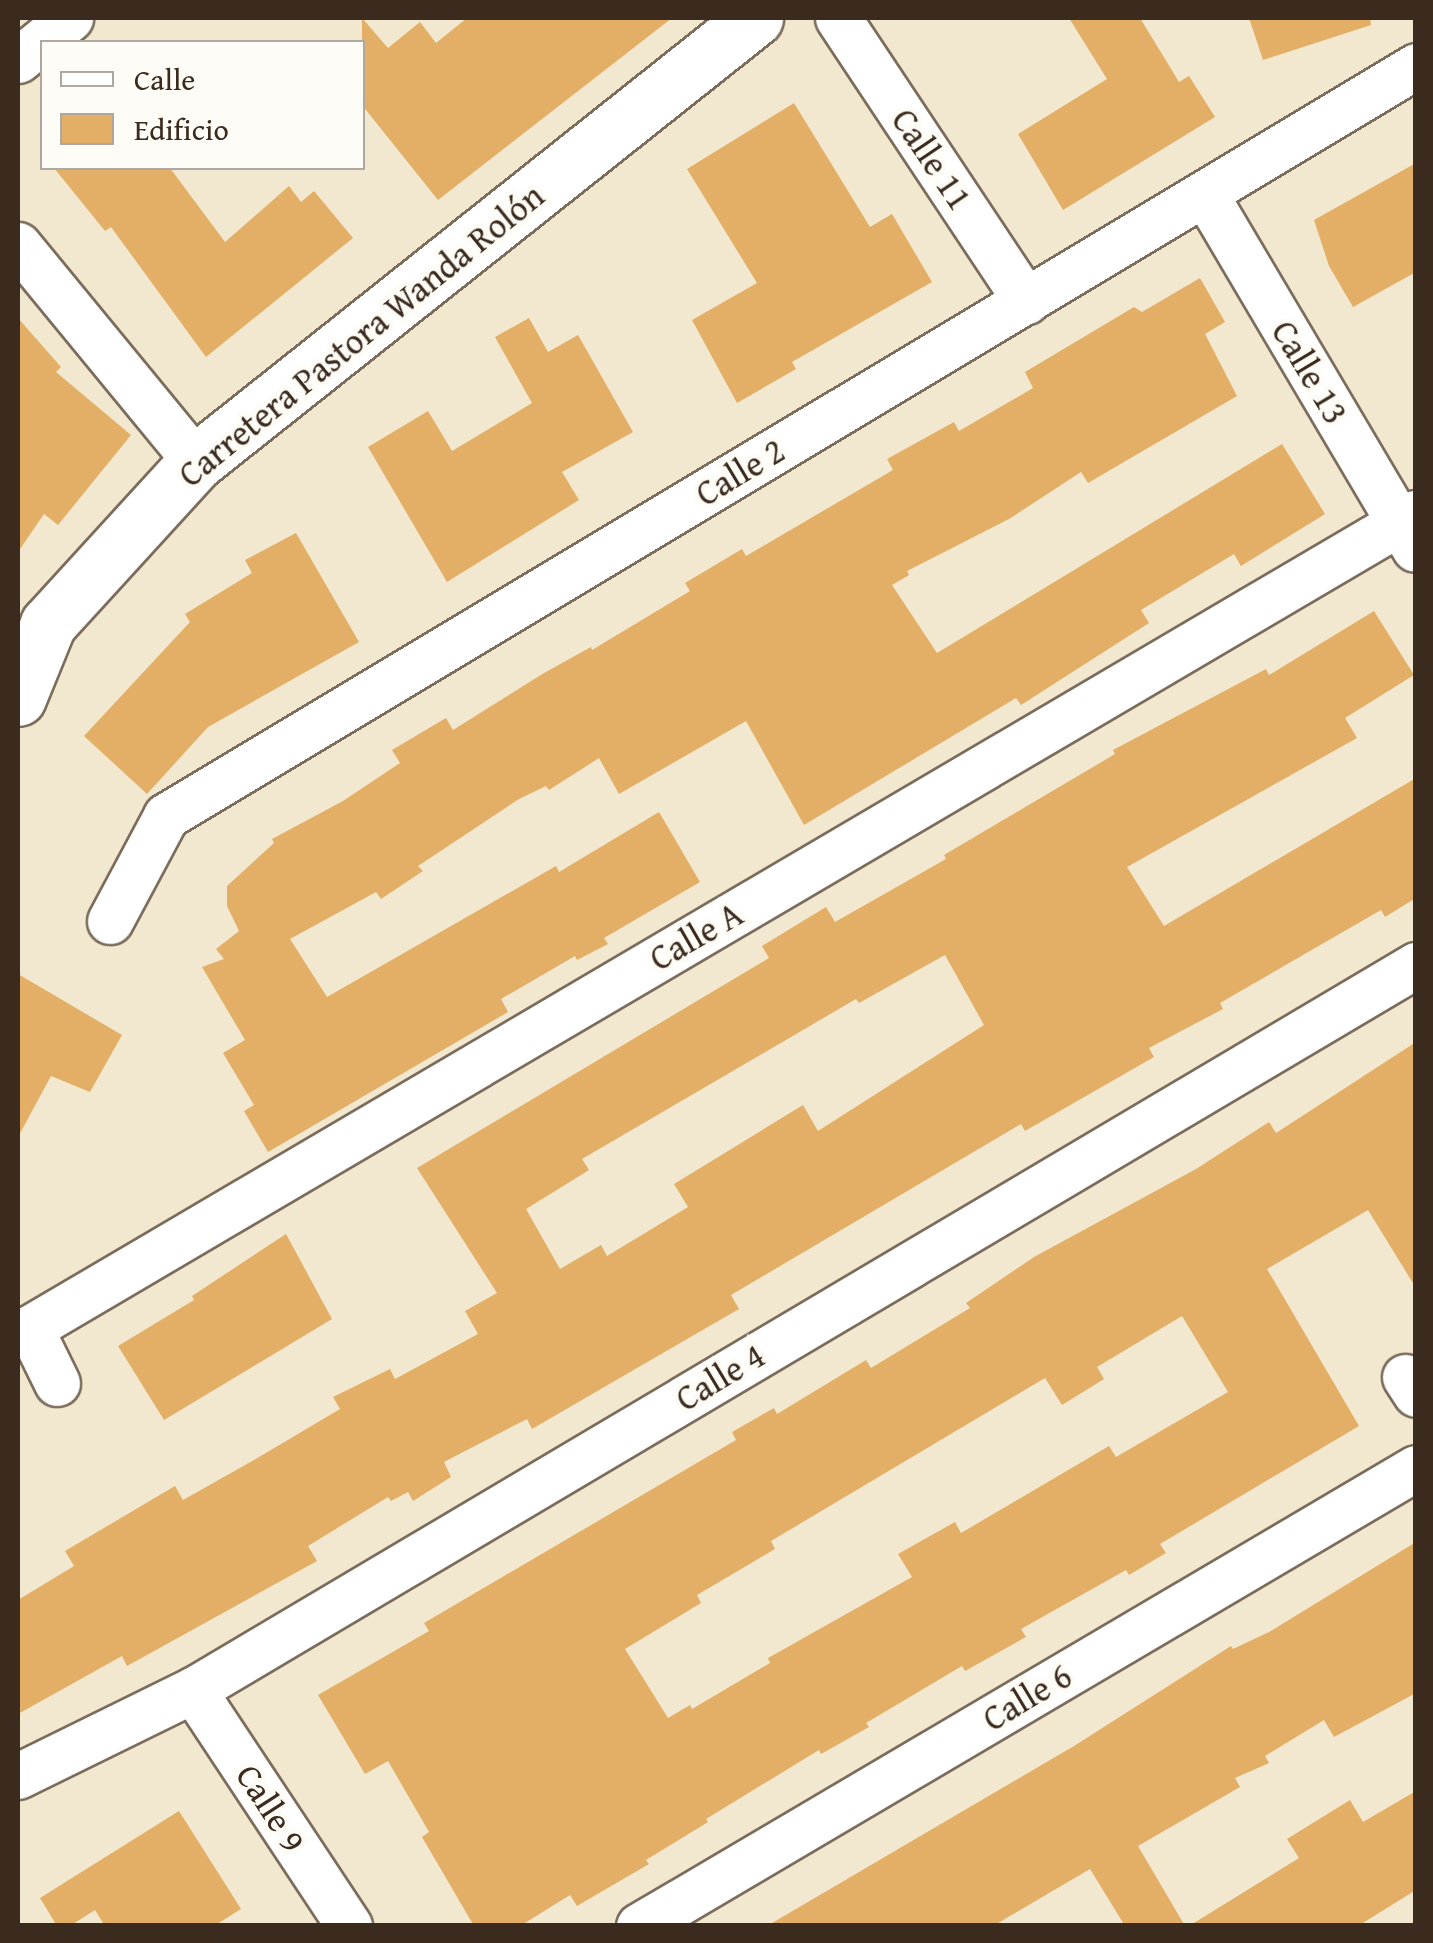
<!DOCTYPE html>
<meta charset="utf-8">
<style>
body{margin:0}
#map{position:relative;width:1433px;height:1943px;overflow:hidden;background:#f1e8cf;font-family:"Gentium Book Plus",serif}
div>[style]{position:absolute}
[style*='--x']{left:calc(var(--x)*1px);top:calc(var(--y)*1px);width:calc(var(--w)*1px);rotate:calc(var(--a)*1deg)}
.building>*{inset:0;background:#e3af66}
.roads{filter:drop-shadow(2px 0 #7b6c5c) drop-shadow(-2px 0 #7b6c5c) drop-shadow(0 2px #7b6c5c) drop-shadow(0 -2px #7b6c5c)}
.minor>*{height:45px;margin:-22.5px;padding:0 22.5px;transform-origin:22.5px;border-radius:22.5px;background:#fff}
.tertiary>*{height:55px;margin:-27.5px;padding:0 27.5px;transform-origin:27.5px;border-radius:27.5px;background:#fff}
span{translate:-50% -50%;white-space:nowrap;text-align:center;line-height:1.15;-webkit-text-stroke:10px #fdfcf7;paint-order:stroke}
.street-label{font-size:35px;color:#3b2a1e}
.frame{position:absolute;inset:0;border:20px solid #3b2a1e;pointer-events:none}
.legend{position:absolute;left:40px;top:40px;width:325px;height:130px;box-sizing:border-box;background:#fdfcf7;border:2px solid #afa8a0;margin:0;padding:12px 18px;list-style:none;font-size:30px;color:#3b2a1e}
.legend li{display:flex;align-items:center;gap:20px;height:50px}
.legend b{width:50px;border:2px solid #afa8a0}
</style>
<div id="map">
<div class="building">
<i style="clip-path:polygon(362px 18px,388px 48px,420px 22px,436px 43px,467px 18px,672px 18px,438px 200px,362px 105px)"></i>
<i style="clip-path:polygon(1069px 18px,1140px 18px,1179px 82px,1189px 76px,1215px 117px,1063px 210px,1018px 134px,1107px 79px)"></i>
<i style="clip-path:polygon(1249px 18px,1370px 18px,1371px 25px,1263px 60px)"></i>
<i style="clip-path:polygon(794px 103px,870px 227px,892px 214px,932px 282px,792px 362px,796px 369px,737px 403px,692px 320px,757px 283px,687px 169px)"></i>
<i style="clip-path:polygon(1416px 163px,1416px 272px,1353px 307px,1329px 266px,1314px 220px)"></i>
<i style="clip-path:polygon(54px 168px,170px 168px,225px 242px,289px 186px,301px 202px,314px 191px,353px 238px,206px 357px,111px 227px,105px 231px)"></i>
<i style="clip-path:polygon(1200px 278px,1225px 322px,1205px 334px,1237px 396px,1088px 483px,1081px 472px,1009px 519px,907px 571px,909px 575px,892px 585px,937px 653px,1282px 444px,1325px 514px,1241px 566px,1234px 554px,1141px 610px,1149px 623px,1021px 705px,1016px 698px,804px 825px,746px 721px,619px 794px,599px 758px,549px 790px,546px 786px,519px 799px,418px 866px,423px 871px,381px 899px,376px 892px,290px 939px,327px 997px,556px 866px,559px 872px,659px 812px,700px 882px,604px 938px,608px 944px,577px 960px,575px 956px,501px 999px,508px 1012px,268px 1152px,244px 1111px,254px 1105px,223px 1053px,245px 1040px,202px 967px,224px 959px,216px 949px,239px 931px,227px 906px,227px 886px,274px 843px,272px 839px,343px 801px,400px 763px,392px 750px,446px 718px,453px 730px,544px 673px,591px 647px,592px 650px,690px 591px,685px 583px,742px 549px,746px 556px,893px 470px,887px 459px,954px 422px,959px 431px,1033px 388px,1025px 372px,1134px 307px,1142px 312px)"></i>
<i style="clip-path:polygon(18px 318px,61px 367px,56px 372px,131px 435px,58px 525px,44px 514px,18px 552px)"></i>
<i style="clip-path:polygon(529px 318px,548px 352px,578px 335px,633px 432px,562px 472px,579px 500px,447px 582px,368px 447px,428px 411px,452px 451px,532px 403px,495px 337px)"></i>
<i style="clip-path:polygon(296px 533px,359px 642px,208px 727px,147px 794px,84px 736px,190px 622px,185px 614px,252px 573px,245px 560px)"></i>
<i style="clip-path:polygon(evenodd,1374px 611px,1414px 675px,1345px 718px,1357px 738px,1127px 867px,1164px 926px,1416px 778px,1416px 898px,1385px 917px,1381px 910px,1220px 1003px,1223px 1009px,1149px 1048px,1154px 1057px,1025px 1131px,1021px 1124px,731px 1295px,739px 1309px,637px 1368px,532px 1429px,527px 1419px,444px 1462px,451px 1477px,413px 1501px,408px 1492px,391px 1501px,388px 1497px,308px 1546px,317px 1561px,127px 1666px,122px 1656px,18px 1714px,18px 1600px,74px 1566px,65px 1551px,175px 1486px,183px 1500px,254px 1460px,340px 1409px,333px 1397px,390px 1369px,395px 1379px,478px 1334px,465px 1311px,497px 1293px,417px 1168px,769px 958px,762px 946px,826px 907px,835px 922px,946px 859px,944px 855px,1115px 754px,1113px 750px,1266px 669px,1269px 675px,1374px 611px,945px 955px,984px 1025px,818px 1131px,803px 1105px,674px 1184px,688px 1207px,607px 1256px,601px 1245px,560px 1269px,526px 1209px,589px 1170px,582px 1159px,856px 999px,859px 1003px,945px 955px)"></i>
<i style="clip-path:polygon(18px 974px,122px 1035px,90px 1092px,51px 1076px,18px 1137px)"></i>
<i style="clip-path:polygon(evenodd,1416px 1042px,1416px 1288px,1368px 1210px,1267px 1269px,1359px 1426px,1160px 1544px,1166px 1553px,1129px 1575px,1126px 1570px,1021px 1629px,1026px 1637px,965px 1671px,962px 1666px,866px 1723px,869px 1727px,821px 1754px,819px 1750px,706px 1819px,708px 1822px,646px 1860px,649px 1864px,577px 1906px,570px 1895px,520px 1926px,474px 1926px,422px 1837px,429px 1832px,388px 1761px,365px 1774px,318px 1695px,429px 1631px,424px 1623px,736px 1440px,732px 1432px,774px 1408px,777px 1414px,866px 1360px,871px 1368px,970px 1308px,966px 1303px,1034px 1257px,1196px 1169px,1269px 1122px,1276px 1133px,1416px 1042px,1182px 1316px,1228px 1392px,1116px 1457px,1109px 1446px,961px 1533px,955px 1522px,898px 1554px,912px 1577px,768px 1658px,770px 1663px,692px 1709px,690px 1705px,668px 1718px,625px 1649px,701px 1603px,697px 1595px,775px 1549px,771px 1541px,1045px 1378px,1062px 1405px,1104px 1379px,1097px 1367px,1182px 1316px)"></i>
<i style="clip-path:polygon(286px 1234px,332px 1319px,164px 1420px,118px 1346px,194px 1300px,192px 1296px)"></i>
<i style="clip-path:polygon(1416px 1542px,1416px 1693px,1334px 1737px,1324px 1720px,1265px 1756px,1269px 1763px,1235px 1778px,1240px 1787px,1138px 1846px,1185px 1926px,1125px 1926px,1090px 1869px,993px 1926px,767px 1926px,1074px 1746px,1231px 1646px,1233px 1649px,1269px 1632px)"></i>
<i style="clip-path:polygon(1416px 1791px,1416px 1890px,1358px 1926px,1189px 1926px,1299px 1858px,1287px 1839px,1350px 1800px,1363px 1822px)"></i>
<i style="clip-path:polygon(179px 1811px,241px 1909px,214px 1926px,105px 1926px,95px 1910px,70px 1926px,57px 1926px,40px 1898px)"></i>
</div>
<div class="roads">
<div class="minor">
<i style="--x:838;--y:18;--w:340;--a:56.4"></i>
<i style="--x:18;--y:60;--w:67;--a:-38.9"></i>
<i style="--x:1205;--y:194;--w:412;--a:59.4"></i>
<i style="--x:18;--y:245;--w:281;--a:50.6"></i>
<i style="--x:110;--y:921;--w:119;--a:-61.9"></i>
<i style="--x:166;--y:816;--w:1458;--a:-30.96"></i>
<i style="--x:1405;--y:1377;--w:20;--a:57"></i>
<i style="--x:57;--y:1383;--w:61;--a:-116.1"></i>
<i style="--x:30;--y:1328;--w:1608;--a:-30.46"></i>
<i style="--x:193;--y:1690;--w:283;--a:56.5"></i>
<i style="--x:18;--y:1776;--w:195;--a:-26.2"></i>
<i style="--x:193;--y:1690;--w:1422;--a:-30.66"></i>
<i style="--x:639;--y:1926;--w:902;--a:-30.52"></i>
</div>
<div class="tertiary">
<i style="--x:18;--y:698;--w:80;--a:-67.9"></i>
<i style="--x:48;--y:624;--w:219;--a:-47.6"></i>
<i style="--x:196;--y:462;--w:714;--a:-38.46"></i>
</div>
</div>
<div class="street-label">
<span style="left:932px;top:159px;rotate:56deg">Calle 11</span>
<span style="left:361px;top:335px;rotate:-39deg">Carretera Pastora Wanda Rolón</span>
<span style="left:1310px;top:372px;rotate:59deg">Calle 13</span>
<span style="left:740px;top:472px;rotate:-31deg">Calle 2</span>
<span style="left:696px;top:936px;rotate:-30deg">Calle A</span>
<span style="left:720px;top:1377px;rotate:-31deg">Calle 4</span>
<span style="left:1027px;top:1697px;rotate:-31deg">Calle 6</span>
<span style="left:271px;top:1808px;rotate:57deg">Calle 9</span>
</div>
<div class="frame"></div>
<ul class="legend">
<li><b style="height:12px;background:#fff"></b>Calle</li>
<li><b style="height:28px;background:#e3af66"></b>Edificio</li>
</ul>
</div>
